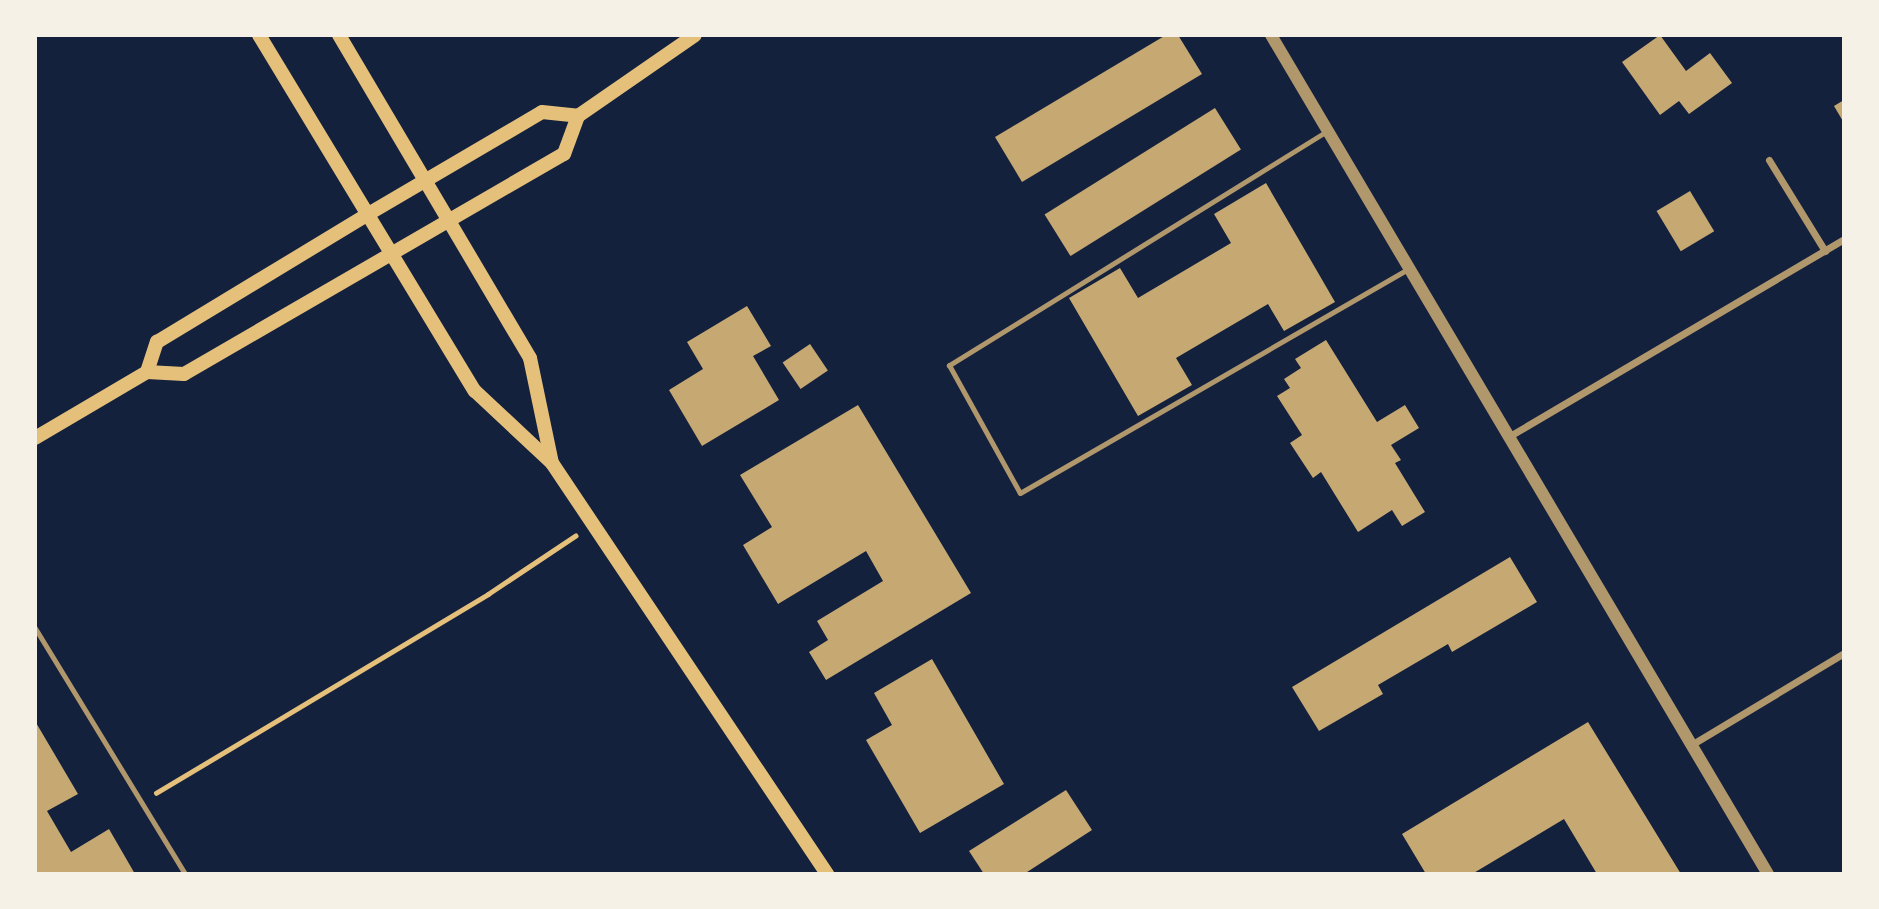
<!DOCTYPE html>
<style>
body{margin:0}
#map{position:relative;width:1879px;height:909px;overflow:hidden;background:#14213d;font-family:"Space Grotesk",sans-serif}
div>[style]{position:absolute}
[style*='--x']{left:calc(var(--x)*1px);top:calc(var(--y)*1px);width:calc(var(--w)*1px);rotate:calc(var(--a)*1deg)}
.building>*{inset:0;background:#c6a872;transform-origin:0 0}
.path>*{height:4.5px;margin:-2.25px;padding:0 2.25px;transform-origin:2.25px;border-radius:2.25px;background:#e5c07b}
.service>*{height:5px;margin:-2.5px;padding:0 2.5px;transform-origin:2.5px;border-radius:2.5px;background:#b1986c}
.minor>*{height:7px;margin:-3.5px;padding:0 3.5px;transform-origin:3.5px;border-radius:3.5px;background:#b1986c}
.tertiary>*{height:12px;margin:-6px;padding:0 6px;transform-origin:6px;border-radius:6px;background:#b1986c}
.secondary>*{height:14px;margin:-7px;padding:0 7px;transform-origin:7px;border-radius:7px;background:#e5c07b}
span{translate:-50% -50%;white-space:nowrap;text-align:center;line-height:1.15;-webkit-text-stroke:7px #f6f1e7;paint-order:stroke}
.frame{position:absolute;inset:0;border:37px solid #f6f1e7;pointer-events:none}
</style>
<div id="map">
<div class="building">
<i style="clip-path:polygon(1166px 35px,1178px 35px,1202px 74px,1022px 182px,995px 137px)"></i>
<i style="clip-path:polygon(1660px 35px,1686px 71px,1710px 53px,1732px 83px,1689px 114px,1679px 101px,1660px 115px,1622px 62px)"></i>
<i style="clip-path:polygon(1844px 100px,1844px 123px,1834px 106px)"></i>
<i style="left:1215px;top:108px;width:49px;height:201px;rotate:58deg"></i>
<i style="clip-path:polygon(1266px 183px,1335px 302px,1284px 331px,1268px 304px,1176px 358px,1192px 385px,1138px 416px,1069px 298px,1120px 268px,1138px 298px,1231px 243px,1214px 214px)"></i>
<i style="left:1690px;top:191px;width:47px;height:39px;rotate:59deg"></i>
<i style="clip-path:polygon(747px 306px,771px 346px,753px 356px,779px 400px,702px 446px,669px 390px,703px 369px,687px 342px)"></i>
<i style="clip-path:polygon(1326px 340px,1377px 422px,1405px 405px,1419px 428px,1391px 445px,1401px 460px,1395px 463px,1425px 512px,1402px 526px,1392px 510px,1358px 532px,1321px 472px,1313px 478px,1290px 443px,1302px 435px,1277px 396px,1290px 388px,1284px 379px,1301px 368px,1295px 359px)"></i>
<i style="left:810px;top:344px;width:32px;height:33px;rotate:56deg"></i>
<i style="clip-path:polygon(858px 405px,971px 593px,826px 680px,809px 652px,828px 640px,817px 621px,883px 581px,866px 551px,778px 604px,743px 545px,772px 527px,740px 475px)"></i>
<i style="clip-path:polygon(1510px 557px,1537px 602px,1452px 652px,1448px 644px,1378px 685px,1383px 694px,1319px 731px,1292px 687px)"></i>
<i style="clip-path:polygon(932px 659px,1004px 784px,920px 833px,866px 740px,892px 725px,874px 693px)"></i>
<i style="clip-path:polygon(35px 721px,78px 794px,47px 811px,71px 852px,109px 829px,135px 874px,35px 874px)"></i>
<i style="clip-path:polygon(1588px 722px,1681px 874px,1597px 874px,1564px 819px,1472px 874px,1426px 874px,1402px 834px)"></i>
<i style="clip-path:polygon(1066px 790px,1092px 830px,1024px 874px,984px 874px,969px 851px)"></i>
</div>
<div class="path">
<i style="--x:156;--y:793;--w:387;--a:-30.9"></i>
<i style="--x:488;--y:594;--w:105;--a:-33.7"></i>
</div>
<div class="service">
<i style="--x:1327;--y:131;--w:445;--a:148.2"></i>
<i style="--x:949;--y:365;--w:146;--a:61"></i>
<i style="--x:1020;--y:493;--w:448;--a:-30"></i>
<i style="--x:35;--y:628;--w:288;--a:58.6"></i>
</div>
<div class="minor">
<i style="--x:1769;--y:160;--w:107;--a:58.4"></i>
<i style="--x:1508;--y:437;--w:390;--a:-30.5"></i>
<i style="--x:1691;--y:745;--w:179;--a:-31"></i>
</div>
<div class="tertiary">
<i style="--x:1271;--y:35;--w:975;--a:59.36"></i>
</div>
<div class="secondary">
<i style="--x:259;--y:35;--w:416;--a:58.8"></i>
<i style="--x:475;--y:391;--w:105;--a:43.1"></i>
<i style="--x:552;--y:463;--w:495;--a:56.2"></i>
<i style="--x:339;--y:35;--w:375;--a:59.4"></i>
<i style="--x:530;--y:358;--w:107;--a:78.2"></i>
<i style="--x:147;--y:372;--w:32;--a:-72"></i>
<i style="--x:157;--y:342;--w:249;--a:-31.2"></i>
<i style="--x:370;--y:213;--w:199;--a:-30.4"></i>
<i style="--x:542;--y:112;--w:36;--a:6"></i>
<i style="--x:35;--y:438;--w:130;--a:-30.5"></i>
<i style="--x:147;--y:372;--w:37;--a:3"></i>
<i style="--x:184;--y:374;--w:439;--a:-30.1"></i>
<i style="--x:564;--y:154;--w:40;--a:-69.8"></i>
<i style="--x:578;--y:116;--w:142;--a:-34.7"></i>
</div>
<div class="frame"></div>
</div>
